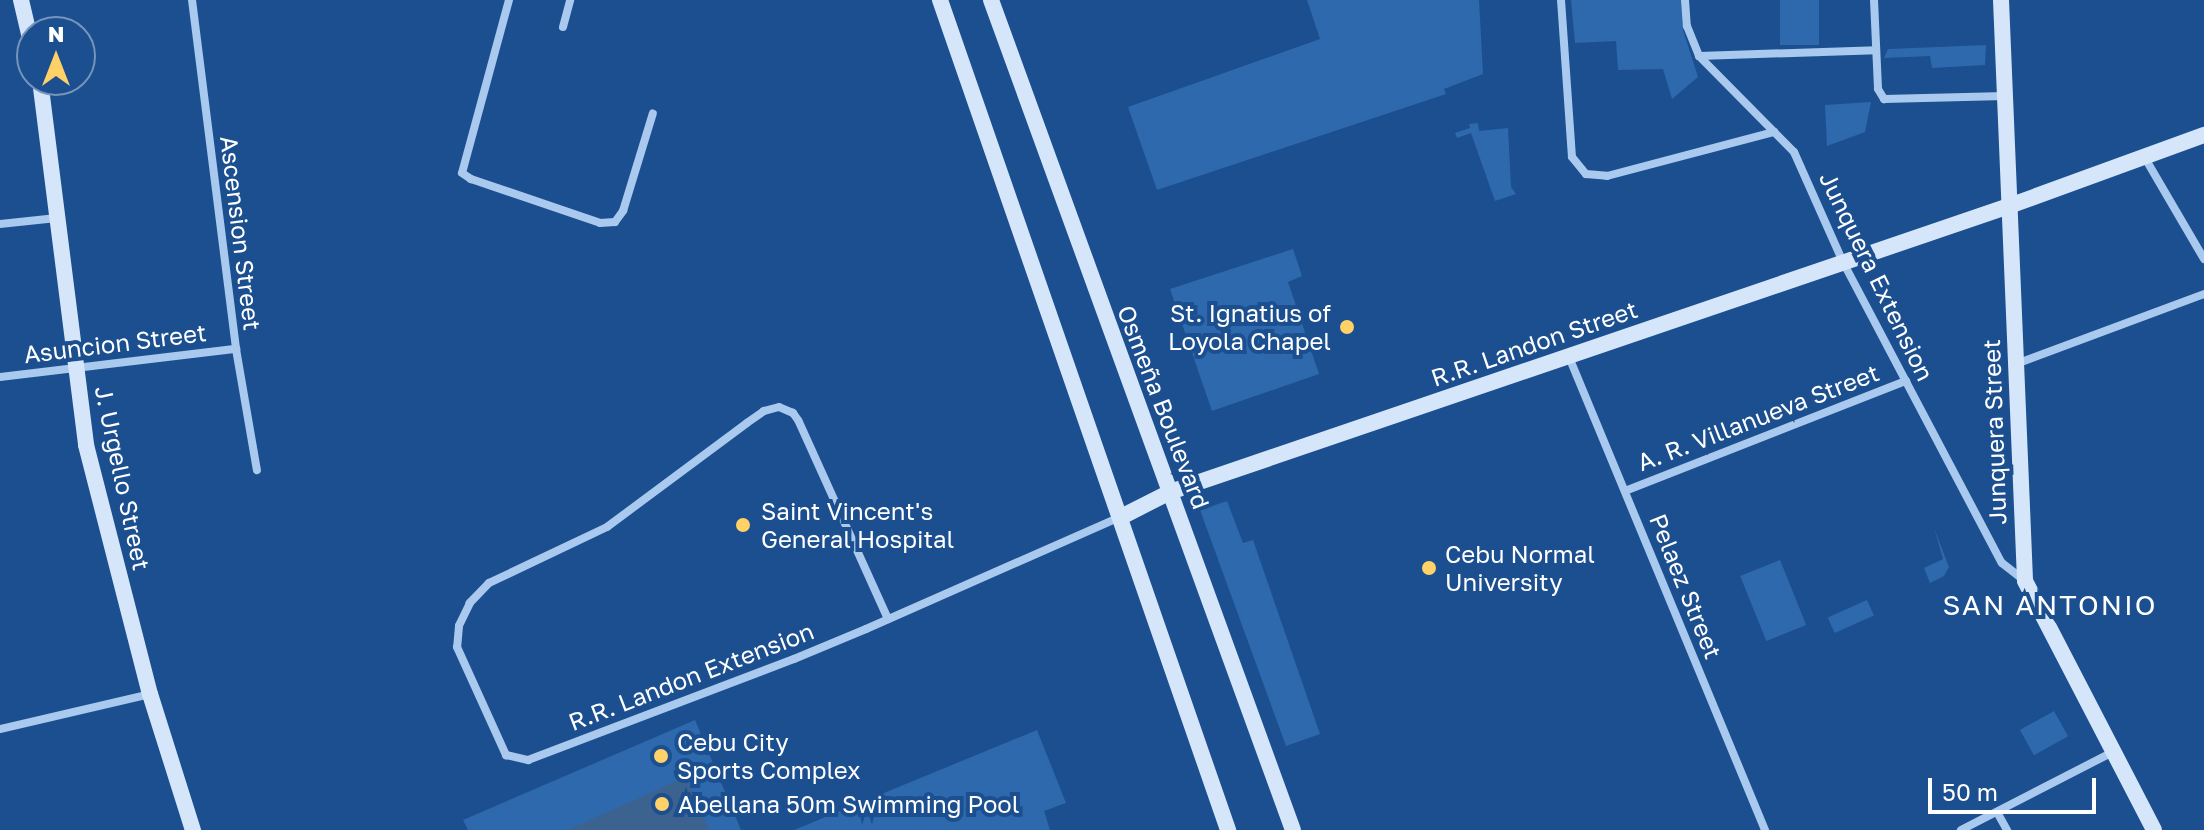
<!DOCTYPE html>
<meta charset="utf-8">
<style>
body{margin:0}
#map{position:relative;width:2204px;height:830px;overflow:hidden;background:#1b4f8f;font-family:"Golos Text",sans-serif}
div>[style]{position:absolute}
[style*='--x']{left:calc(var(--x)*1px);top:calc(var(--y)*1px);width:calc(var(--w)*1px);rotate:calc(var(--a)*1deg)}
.green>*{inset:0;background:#2e69ad;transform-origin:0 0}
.water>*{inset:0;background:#3c6290}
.street>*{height:8px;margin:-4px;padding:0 4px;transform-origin:4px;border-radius:4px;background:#a9c9ee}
.secondary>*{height:16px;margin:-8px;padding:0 8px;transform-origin:8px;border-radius:8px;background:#d6e6fa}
.dots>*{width:22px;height:22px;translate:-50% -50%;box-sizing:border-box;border:4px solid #1b4f8f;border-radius:50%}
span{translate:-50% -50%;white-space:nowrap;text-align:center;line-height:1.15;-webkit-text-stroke:8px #1b4f8f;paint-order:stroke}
.street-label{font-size:24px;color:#fff}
.poi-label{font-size:24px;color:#fff}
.right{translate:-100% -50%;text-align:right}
.left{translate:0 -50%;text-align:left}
.quarter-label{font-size:28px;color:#fff;letter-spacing:2px}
.north{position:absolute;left:16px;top:16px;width:80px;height:80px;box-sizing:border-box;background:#1b4f8f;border:2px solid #7695bc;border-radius:50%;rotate:0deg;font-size:22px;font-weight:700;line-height:32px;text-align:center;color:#fff}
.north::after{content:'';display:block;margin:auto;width:28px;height:36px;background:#ffd166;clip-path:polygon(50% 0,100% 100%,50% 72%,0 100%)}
.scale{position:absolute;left:1928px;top:778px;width:168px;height:36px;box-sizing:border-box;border:4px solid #fff;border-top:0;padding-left:10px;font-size:24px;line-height:28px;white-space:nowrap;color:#fff;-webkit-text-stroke:6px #1b4f8f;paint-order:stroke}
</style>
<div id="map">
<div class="green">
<i style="clip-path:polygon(1307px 0,1479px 0,1483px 74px,1444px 89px,1446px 94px,1157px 190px,1128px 107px,1320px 39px)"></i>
<i style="clip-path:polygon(1571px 0,1681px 0,1683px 30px,1698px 77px,1672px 99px,1663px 69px,1618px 70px,1616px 41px,1575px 43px)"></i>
<i style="left:1780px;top:0;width:39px;height:45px"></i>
<i style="clip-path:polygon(1986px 45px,1985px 65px,1932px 68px,1930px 56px,1884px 58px,1888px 49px)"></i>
<i style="clip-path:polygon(1871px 102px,1865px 132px,1827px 146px,1825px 105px)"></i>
<i style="clip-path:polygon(1478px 123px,1479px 131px,1508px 128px,1511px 187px,1516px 194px,1495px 201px,1471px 133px,1457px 138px,1455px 133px,1470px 128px,1469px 124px)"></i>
<i style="clip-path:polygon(1293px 249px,1302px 276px,1288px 282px,1319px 374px,1212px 411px,1170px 289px)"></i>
<i style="clip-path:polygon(1227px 501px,1243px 543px,1253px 540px,1320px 734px,1286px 746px,1200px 510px)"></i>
<i style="clip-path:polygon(1934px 528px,1949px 567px,1944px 576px,1930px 583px,1924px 568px,1943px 559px)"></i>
<i style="left:1780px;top:560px;width:70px;height:43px;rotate:68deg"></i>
<i style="left:1867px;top:600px;width:17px;height:43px;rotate:66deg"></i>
<i style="left:2054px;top:711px;width:29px;height:39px;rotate:61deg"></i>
<i style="clip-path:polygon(695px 720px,741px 830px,468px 830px,463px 820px)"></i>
<i style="clip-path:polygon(1037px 730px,1066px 803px,1044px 811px,1050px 830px,794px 830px)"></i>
</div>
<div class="water">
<i style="clip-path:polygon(686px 777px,709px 830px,567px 830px)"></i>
</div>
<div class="street">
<i style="--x:192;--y:0;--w:352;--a:82.8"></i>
<i style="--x:236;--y:349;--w:123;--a:80.2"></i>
<i style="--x:509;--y:0;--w:179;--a:105.2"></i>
<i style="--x:462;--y:173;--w:11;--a:34"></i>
<i style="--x:471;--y:179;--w:136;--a:18.8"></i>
<i style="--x:600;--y:223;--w:15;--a:-4"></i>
<i style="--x:615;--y:222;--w:14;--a:-54"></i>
<i style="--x:623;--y:211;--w:102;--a:-73"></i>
<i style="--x:1561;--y:0;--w:157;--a:86"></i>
<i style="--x:1572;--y:157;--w:22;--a:51"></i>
<i style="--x:1586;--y:174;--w:21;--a:5"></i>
<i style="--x:1607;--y:176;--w:173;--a:-14.8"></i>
<i style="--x:1685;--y:0;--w:26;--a:86"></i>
<i style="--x:1687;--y:26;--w:32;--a:68"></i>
<i style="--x:1699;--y:56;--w:135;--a:45.3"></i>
<i style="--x:1794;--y:152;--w:120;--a:66"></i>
<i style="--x:1843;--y:262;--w:340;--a:62.2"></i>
<i style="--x:2002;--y:563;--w:28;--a:38"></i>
<i style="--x:1874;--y:0;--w:89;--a:87.4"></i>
<i style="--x:1878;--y:89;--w:12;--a:59"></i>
<i style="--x:1884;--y:99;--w:121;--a:-1.4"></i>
<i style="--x:563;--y:27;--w:28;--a:-75"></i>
<i style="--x:1699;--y:56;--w:177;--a:-1.9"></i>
<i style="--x:2145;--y:158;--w:117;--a:59.7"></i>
<i style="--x:0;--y:224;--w:57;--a:-6"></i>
<i style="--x:1569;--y:357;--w:512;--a:67.49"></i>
<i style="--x:2016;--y:364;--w:201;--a:-20.4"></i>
<i style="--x:0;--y:377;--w:238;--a:-6.8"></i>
<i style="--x:1625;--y:491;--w:302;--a:-21.4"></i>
<i style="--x:888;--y:619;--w:218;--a:-114.3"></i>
<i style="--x:798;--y:420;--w:9;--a:-126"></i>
<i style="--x:793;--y:413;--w:15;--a:-157"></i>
<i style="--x:779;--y:407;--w:16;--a:165"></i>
<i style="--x:764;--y:411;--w:21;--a:145"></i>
<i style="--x:747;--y:423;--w:174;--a:143.4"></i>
<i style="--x:607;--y:527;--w:131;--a:154.6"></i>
<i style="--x:489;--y:583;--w:28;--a:134"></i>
<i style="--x:470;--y:603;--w:25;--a:116"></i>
<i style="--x:459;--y:626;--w:21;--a:95"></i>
<i style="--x:457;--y:647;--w:119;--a:65.6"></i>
<i style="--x:506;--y:755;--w:23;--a:13"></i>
<i style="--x:528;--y:760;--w:285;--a:-20.8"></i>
<i style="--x:794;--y:659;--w:78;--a:-22.6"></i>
<i style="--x:866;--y:629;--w:278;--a:-23.8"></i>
<i style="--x:0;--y:729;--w:154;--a:-13.1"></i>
<i style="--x:1997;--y:812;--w:21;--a:61"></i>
<i style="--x:1961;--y:830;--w:171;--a:-27.2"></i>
</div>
<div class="secondary">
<i style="--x:21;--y:0;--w:48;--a:76.8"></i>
<i style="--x:940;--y:0;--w:879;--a:70.86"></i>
<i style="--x:991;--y:0;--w:883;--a:70.01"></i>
<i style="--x:2001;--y:0;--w:581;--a:87.63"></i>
<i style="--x:2025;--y:581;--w:280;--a:62.6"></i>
<i style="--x:40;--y:80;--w:368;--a:82.8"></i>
<i style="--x:86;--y:445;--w:257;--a:75.6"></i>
<i style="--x:150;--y:694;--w:143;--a:72.5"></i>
<i style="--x:1121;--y:517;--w:55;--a:-27"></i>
<i style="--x:1170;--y:492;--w:886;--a:-18.82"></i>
<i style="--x:2009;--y:206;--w:208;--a:-20"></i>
</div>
<div class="dots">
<i style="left:1347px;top:327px;background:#ffd166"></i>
<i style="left:743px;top:525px;background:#ffd166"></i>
<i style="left:1429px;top:568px;background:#ffd166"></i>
<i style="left:661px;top:756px;background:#ffd166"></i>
<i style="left:662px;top:804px;background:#ffd166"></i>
</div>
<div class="street-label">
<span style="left:241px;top:233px;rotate:83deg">Ascension Street</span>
<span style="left:1877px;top:276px;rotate:64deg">Junquera Extension</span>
<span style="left:115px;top:343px;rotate:-7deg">Asuncion Street</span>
<span style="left:1534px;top:343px;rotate:-19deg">R.R. Landon Street</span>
<span style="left:1164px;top:407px;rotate:69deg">Osmeña Boulevard</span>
<span style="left:1758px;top:417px;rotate:-21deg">A. R. Villanueva Street</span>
<span style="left:1994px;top:432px;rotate:-92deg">Junquera Street</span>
<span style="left:123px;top:478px;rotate:78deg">J. Urgello Street</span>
<span style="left:1686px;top:586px;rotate:68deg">Pelaez Street</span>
<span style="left:691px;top:676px;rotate:-21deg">R.R. Landon Extension</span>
</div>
<div class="poi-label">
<span class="right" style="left:1331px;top:327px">St. Ignatius of<br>Loyola Chapel</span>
<span class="left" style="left:761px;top:525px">Saint Vincent's<br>General Hospital</span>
<span class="left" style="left:1445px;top:568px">Cebu Normal<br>University</span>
<span class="left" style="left:677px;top:756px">Cebu City<br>Sports Complex</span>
<span class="left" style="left:678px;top:804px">Abellana 50m Swimming Pool</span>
</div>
<div class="quarter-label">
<span style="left:2050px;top:605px">SAN ANTONIO</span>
</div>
<div class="north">N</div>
<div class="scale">50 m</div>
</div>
